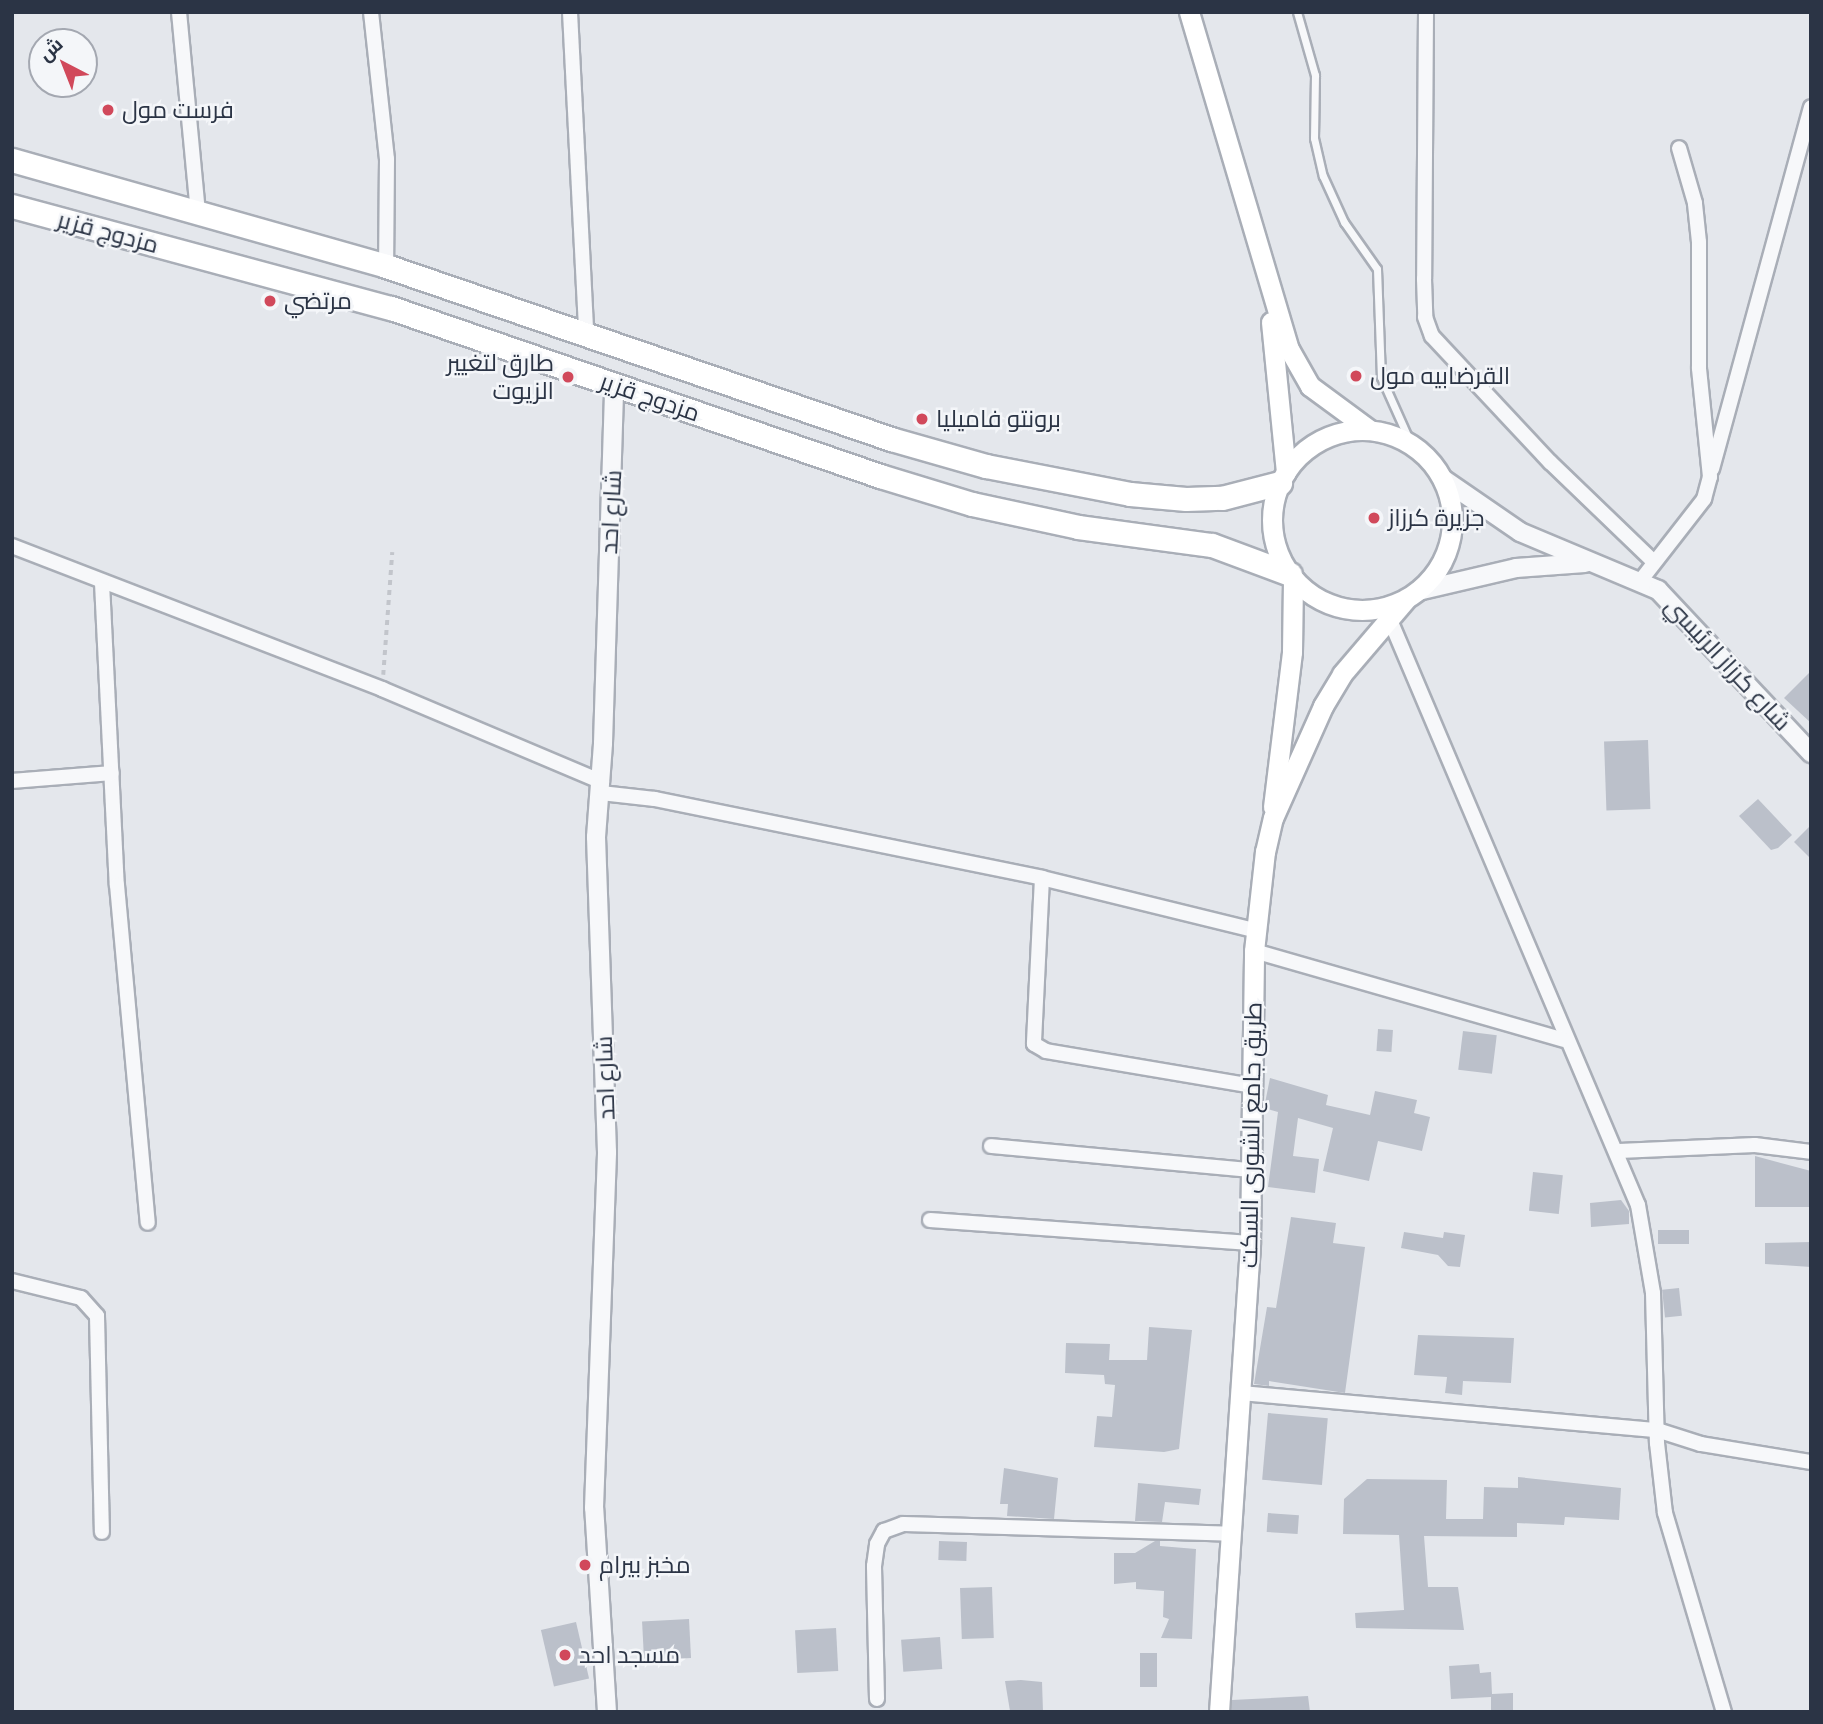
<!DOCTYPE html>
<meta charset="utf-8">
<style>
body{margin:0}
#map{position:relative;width:1823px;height:1724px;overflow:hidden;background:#e4e7ec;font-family:"Titillium Web",Cairo,sans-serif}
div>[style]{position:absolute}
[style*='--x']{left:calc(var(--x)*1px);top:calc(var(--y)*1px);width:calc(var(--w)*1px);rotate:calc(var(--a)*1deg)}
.building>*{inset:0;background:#bbc0ca;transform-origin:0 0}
.path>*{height:3.5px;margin-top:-1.75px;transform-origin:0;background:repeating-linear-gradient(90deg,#c2c5cb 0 5px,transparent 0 10px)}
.roads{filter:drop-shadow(2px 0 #a9aeb7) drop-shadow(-2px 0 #a9aeb7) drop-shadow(0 2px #a9aeb7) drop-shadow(0 -2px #a9aeb7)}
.service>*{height:7px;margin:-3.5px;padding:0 3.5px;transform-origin:3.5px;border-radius:3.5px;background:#f7f8fa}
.minor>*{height:14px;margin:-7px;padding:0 7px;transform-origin:7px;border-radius:7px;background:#f7f8fa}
.tertiary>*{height:18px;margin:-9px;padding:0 9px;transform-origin:9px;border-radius:9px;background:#f7f8fa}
.secondary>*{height:19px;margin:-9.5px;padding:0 9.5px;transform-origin:9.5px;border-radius:9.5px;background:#fff}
.secondary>.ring{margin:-9.5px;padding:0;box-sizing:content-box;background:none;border:19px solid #fff;border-radius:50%}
.primary>*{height:23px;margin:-11.5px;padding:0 11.5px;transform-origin:11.5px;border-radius:11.5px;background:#fff}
.dots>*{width:19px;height:19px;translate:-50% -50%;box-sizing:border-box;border:4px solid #f4f6f9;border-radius:50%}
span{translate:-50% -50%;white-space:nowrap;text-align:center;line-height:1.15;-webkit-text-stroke:5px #f4f6f9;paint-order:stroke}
.poi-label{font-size:24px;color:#2b3445}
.left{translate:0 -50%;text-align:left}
.right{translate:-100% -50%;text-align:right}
.street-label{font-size:24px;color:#2b3445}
.frame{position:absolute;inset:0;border:14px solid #2b3445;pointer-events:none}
.north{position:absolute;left:28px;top:28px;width:70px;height:70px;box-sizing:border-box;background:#f4f6f9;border:2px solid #a4a8b1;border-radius:50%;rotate:318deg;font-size:19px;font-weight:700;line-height:28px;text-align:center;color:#2b3445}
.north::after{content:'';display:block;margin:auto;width:24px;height:32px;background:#d1495b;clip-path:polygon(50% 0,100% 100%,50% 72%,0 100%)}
</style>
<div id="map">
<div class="building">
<i style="clip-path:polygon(1811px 671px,1811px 723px,1784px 698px)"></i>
<i style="left:1648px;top:740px;width:69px;height:44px;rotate:88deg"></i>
<i style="clip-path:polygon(1758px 799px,1792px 835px,1778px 848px,1771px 850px,1739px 816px)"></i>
<i style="clip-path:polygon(1811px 825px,1811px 859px,1794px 842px)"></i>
<i style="left:1378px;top:1029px;width:15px;height:22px;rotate:4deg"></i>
<i style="left:1463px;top:1031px;width:34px;height:39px;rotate:7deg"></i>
<i style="clip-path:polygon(1270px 1078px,1328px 1095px,1326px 1105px,1370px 1115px,1375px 1091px,1417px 1100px,1414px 1113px,1430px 1117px,1422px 1151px,1378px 1141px,1369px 1181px,1323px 1171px,1333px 1128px,1298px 1118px,1293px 1156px,1319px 1159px,1315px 1193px,1268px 1187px,1278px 1112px,1264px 1108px)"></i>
<i style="clip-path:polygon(1755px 1156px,1811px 1171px,1811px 1207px,1755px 1207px)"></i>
<i style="left:1533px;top:1172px;width:30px;height:39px;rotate:6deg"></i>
<i style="clip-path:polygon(1621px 1200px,1629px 1211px,1629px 1224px,1591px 1227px,1590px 1203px)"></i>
<i style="clip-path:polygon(1291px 1217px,1336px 1223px,1333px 1243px,1365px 1247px,1345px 1393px,1269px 1381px,1269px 1386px,1254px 1384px,1267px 1307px,1276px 1308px)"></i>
<i style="left:1689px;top:1230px;width:14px;height:31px;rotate:90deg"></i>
<i style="clip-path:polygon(1404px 1232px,1443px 1238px,1444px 1232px,1465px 1235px,1460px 1267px,1448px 1266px,1438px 1255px,1401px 1248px)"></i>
<i style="clip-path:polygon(1811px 1242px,1811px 1267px,1765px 1264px,1765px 1243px)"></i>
<i style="left:1679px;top:1288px;width:28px;height:17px;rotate:84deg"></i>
<i style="clip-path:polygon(1149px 1327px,1192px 1330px,1179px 1449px,1164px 1452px,1094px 1447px,1097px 1416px,1112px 1417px,1115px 1385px,1105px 1384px,1104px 1375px,1065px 1373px,1066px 1343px,1110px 1344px,1109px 1360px,1147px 1360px)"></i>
<i style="clip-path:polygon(1418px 1335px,1514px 1338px,1511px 1383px,1463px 1381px,1462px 1395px,1445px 1393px,1447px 1377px,1414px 1375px)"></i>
<i style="left:1268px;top:1413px;width:60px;height:67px;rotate:5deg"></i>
<i style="clip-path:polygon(1004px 1468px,1058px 1478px,1054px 1519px,1007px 1516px,1008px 1504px,1000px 1504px)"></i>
<i style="clip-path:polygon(1518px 1477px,1621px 1488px,1619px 1520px,1565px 1517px,1564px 1525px,1517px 1523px,1517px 1537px,1424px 1536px,1428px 1587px,1458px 1587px,1464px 1630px,1356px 1628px,1355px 1613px,1404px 1610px,1399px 1535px,1343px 1534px,1344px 1499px,1367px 1479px,1447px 1480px,1446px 1519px,1483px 1519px,1484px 1487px,1518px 1488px)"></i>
<i style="clip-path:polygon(1138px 1483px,1201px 1489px,1199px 1505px,1165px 1502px,1162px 1522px,1135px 1521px)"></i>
<i style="left:1268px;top:1513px;width:31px;height:19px;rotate:4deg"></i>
<i style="left:939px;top:1541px;width:28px;height:19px;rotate:2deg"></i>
<i style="clip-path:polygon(1155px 1541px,1160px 1541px,1160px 1546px,1196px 1549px,1192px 1639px,1161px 1638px,1169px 1619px,1163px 1617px,1164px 1591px,1136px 1589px,1136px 1582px,1114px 1584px,1114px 1553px,1135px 1553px)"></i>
<i style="left:992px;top:1587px;width:51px;height:32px;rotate:88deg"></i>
<i style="left:689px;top:1619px;width:39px;height:47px;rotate:87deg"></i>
<i style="left:576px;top:1622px;width:58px;height:36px;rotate:77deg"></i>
<i style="left:836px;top:1628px;width:43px;height:41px;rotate:87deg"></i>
<i style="left:940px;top:1637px;width:32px;height:39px;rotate:86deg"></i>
<i style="left:1140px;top:1653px;width:17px;height:34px"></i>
<i style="clip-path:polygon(1479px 1664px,1480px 1673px,1491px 1672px,1492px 1694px,1513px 1693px,1513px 1710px,1491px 1711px,1491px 1697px,1451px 1699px,1449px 1666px)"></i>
<i style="clip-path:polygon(1021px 1680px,1042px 1682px,1043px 1712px,1010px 1711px,1005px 1681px)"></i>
<i style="clip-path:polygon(1308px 1696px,1310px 1712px,1231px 1712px,1232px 1700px)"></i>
</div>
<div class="path">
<i style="--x:383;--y:675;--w:123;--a:-85.8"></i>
</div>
<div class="roads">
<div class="service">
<i style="--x:1297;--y:12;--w:66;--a:74.1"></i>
<i style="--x:1315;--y:75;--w:63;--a:90.9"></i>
<i style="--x:1314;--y:138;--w:39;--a:77"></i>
<i style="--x:1323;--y:176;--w:51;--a:65.5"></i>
<i style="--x:1344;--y:222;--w:57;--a:54.9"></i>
<i style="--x:1377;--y:269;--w:108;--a:87.9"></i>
<i style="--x:1381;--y:377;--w:73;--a:65.9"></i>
</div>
<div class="minor">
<i style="--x:179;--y:12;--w:202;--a:84.6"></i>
<i style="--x:371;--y:12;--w:148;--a:83.8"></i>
<i style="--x:387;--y:159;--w:107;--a:90.5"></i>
<i style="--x:570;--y:12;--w:319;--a:87.1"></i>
<i style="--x:1426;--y:12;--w:267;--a:90.4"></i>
<i style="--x:1424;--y:279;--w:38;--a:88"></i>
<i style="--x:1425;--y:317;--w:20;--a:70"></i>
<i style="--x:1432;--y:336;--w:173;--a:46.9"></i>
<i style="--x:1550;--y:462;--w:141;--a:43.9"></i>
<i style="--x:1712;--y:469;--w:375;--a:-74.7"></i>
<i style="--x:12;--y:546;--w:397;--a:21.1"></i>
<i style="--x:382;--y:689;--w:239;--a:22.9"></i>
<i style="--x:1641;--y:580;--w:103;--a:-52.1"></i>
<i style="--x:1704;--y:499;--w:23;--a:-75"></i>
<i style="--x:1710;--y:477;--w:110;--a:-95.8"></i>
<i style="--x:1699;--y:368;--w:126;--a:-90"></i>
<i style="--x:1699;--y:242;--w:39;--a:-96"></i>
<i style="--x:1695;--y:203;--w:57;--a:-106.2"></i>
<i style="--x:102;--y:583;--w:302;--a:87.2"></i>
<i style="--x:117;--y:885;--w:339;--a:84.8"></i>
<i style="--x:1390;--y:620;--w:635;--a:67.03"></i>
<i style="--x:1638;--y:1205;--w:89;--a:80.3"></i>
<i style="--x:1653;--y:1293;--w:150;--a:88.5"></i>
<i style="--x:1657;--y:1443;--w:70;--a:83.5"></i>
<i style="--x:1665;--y:1513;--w:208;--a:73.5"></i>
<i style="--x:12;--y:781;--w:100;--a:-4.6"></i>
<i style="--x:601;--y:793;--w:54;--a:6.3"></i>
<i style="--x:655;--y:799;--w:395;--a:11.5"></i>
<i style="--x:1042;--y:878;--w:222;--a:13.8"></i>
<i style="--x:1042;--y:878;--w:166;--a:92.8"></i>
<i style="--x:1034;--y:1044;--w:14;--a:30"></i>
<i style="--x:1046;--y:1051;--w:211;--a:9.6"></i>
<i style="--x:1254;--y:951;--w:323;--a:16"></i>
<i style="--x:991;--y:1146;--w:262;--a:5.3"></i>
<i style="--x:1619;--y:1151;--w:136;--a:-2.5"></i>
<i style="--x:1755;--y:1145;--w:56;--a:7.1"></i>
<i style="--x:930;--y:1220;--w:321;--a:4.1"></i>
<i style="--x:12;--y:1281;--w:71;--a:13.8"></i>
<i style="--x:81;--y:1298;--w:24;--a:48"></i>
<i style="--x:97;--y:1316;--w:216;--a:88.7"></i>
<i style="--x:1241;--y:1393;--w:418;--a:5.1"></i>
<i style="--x:1657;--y:1430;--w:46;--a:17.7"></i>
<i style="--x:1701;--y:1444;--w:111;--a:9.3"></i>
<i style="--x:877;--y:1699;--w:133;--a:-91.3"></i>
<i style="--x:874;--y:1566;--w:22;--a:-82"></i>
<i style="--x:877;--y:1544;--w:15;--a:-62"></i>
<i style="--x:884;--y:1531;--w:20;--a:-20"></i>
<i style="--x:903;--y:1524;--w:330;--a:1.7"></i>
</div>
<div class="tertiary">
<i style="--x:1443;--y:479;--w:93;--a:34.5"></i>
<i style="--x:1520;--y:532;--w:150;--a:22.8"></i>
<i style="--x:1658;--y:590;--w:224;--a:46.8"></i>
<i style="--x:1418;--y:591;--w:101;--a:-13.2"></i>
<i style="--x:1516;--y:568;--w:69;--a:-4.1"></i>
<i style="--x:607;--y:1712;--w:204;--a:-93.6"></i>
<i style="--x:594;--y:1508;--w:356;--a:-87.9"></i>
<i style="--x:607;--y:1152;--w:315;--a:-92"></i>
<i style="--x:596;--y:837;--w:94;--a:-85.7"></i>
<i style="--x:603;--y:743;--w:359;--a:-88.2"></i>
</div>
<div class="secondary">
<i style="--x:1189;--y:12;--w:352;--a:73.5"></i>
<i style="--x:1289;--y:349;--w:43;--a:60.4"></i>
<i style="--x:1310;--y:386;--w:74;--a:36.3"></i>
<i style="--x:1271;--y:322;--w:151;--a:84.3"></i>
<i class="ring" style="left:1272px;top:430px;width:161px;height:161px"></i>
<i style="--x:1273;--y:807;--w:156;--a:-83"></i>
<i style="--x:1292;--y:652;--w:73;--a:-89.2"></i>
<i style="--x:1219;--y:1712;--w:470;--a:-86.2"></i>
<i style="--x:1250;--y:1243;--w:292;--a:-89.2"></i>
<i style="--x:1254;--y:951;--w:100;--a:-83.7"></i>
<i style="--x:1265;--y:852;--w:35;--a:-77"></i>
<i style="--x:1273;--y:818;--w:123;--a:-65.9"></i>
<i style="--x:1323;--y:706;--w:37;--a:-59"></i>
<i style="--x:1342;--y:674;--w:99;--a:-49.5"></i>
</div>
<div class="primary">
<i style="--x:12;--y:160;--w:389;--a:15.8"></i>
<i style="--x:386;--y:266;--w:534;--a:18.91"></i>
<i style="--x:891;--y:439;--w:99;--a:15.9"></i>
<i style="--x:986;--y:466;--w:147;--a:11"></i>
<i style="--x:1130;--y:494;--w:56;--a:5.1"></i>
<i style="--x:1186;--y:499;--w:36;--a:-2"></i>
<i style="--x:1222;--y:498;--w:60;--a:-14.5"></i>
<i style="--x:12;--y:206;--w:392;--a:15.1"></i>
<i style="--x:391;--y:308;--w:517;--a:18.96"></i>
<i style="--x:880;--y:476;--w:96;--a:16.9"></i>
<i style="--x:972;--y:504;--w:108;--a:12.2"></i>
<i style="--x:1078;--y:527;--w:135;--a:7.7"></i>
<i style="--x:1212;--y:545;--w:83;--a:20.4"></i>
</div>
</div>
<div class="dots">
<i style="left:108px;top:110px;background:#d1495b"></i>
<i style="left:270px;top:301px;background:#d1495b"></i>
<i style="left:1356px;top:376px;background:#d1495b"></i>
<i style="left:568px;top:377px;background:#d1495b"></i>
<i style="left:922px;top:419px;background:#d1495b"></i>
<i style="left:1374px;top:518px;background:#d1495b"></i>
<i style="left:585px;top:1565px;background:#d1495b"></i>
<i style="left:565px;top:1655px;background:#d1495b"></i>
</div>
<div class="poi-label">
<span class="left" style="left:122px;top:110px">فرست مول</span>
<span class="left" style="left:284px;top:301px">مرتضي</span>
<span class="right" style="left:554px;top:377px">طارق لتغيير<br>الزيوت</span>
<span class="left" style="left:1370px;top:376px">القرضابيه مول</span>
<span class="left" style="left:936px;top:419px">برونتو فاميليا</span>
<span class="left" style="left:1388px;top:518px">جزيرة كرزاز</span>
<span class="left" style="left:599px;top:1565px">مخبز بيرام</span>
<span class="left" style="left:579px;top:1655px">مسجد احد</span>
</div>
<div class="street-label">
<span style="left:108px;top:232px;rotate:15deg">مزدوج قزير</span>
<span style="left:650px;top:397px;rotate:19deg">مزدوج قزير</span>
<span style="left:611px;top:512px;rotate:-87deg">شارع احد</span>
<span style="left:1728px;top:664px;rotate:47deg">شارع كرزاز الرئيسي</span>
<span style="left:605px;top:1078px;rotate:-92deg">شارع احد</span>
<span style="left:1251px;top:1135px;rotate:-89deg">طريق جامع الشورى السكت</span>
</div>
<div class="frame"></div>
<div class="north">ش</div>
</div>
